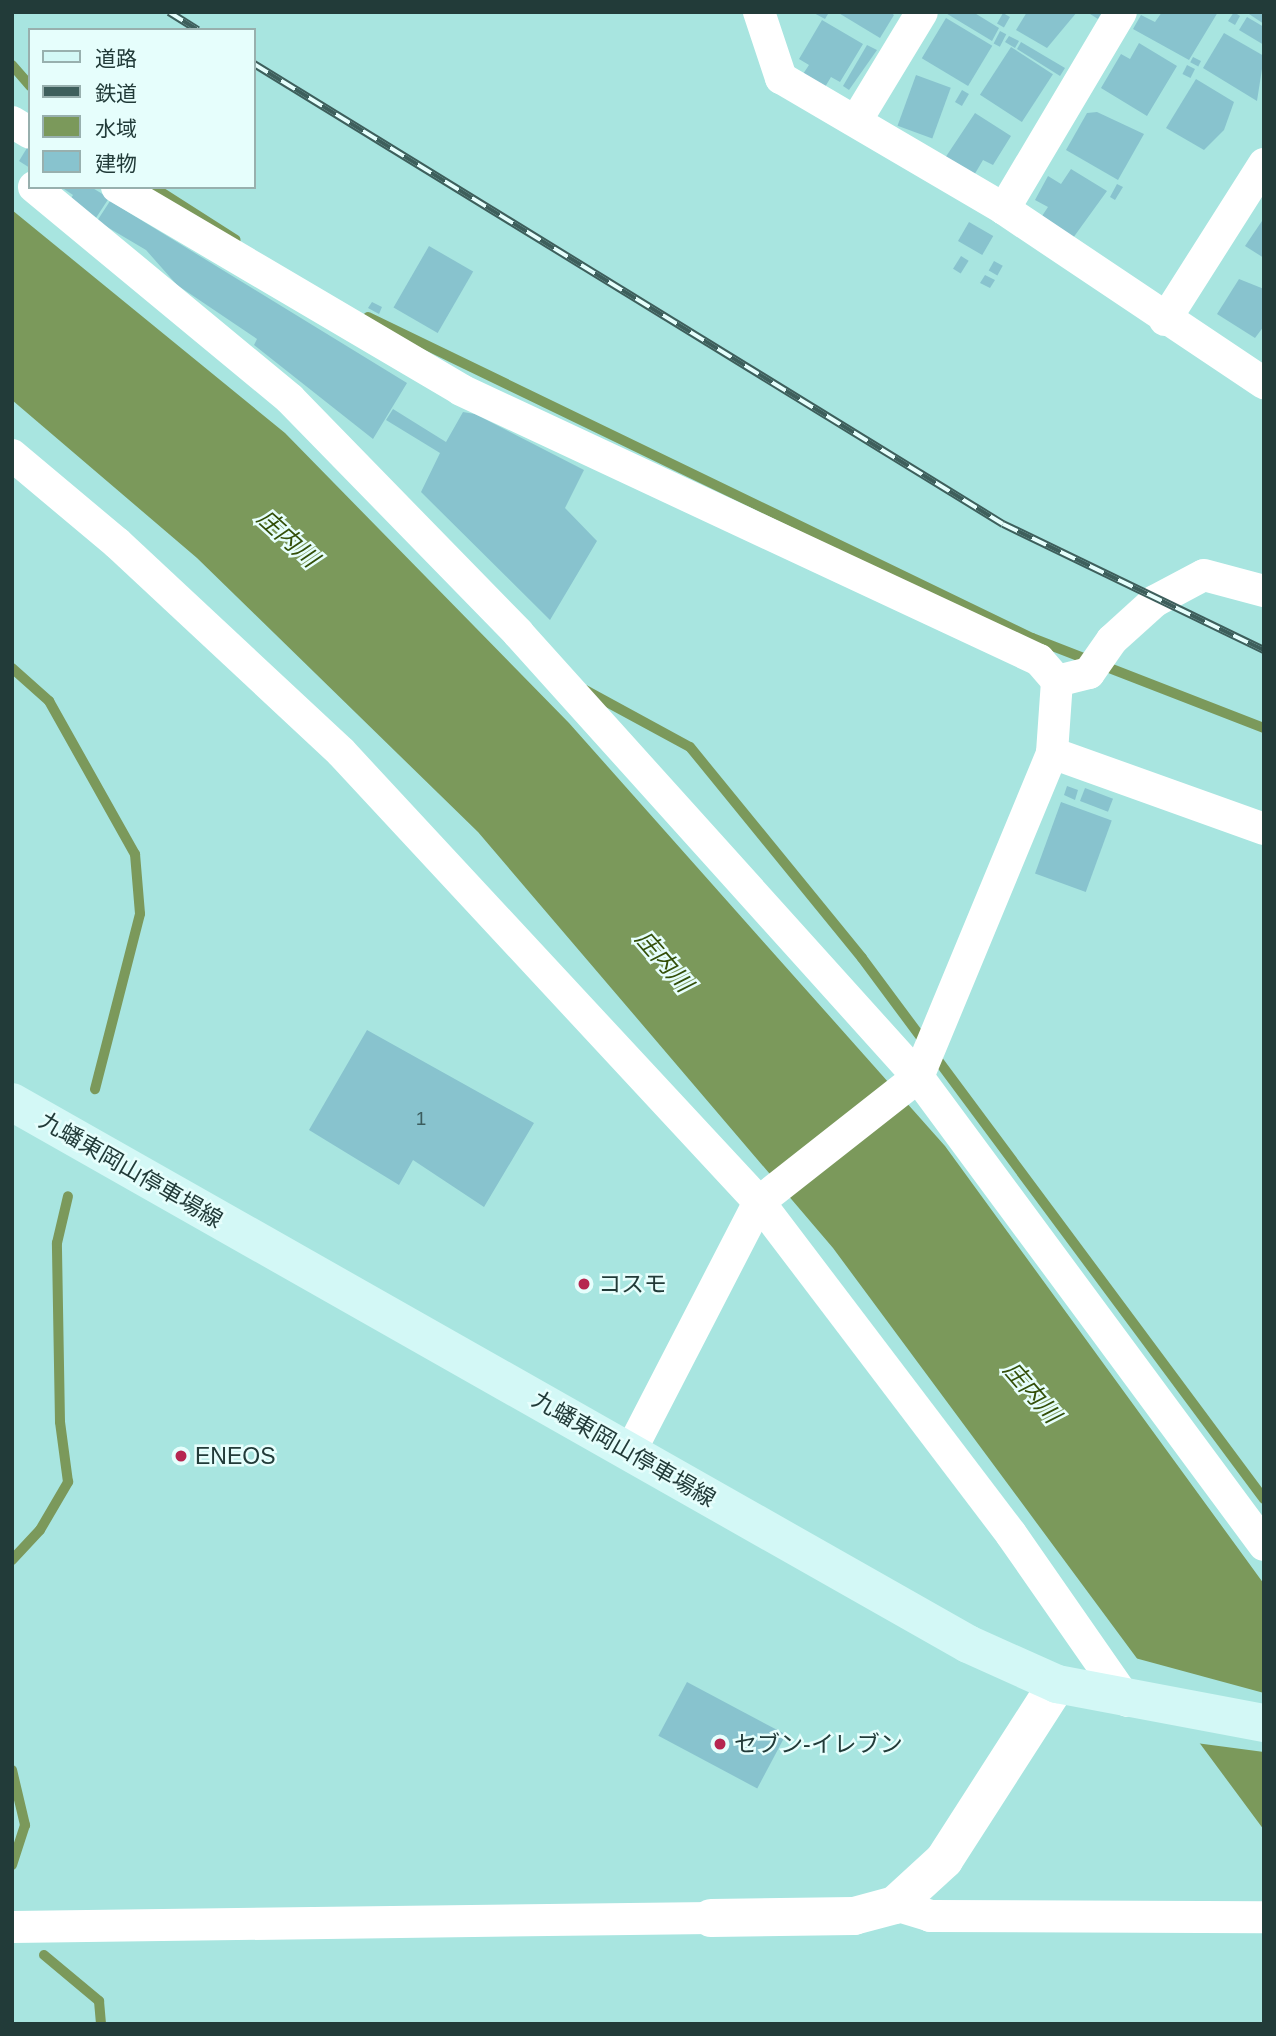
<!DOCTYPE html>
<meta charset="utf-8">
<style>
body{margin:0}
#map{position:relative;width:1276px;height:2036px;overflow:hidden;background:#a8e5e0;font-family:Helvetica,"Noto Sans JP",sans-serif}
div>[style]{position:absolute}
.water>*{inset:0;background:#7b995b}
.pier>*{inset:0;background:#a8e5e0}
.stream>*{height:10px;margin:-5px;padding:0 5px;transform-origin:5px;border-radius:5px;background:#7b995b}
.building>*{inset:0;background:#88c3ce;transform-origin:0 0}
.minor>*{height:32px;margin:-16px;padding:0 16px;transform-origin:16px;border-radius:16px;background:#fff}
.tertiary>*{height:38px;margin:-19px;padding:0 19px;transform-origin:19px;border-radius:19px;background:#fff}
.secondary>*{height:38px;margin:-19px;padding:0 19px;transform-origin:19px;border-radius:19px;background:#d3f8f6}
.rail>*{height:8px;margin-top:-4px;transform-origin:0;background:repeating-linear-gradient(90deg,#e6fefc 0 16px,#3e5f5c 0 32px);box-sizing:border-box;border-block:2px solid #3e5f5c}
.dots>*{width:19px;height:19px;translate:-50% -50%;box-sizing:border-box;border:4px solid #e6fefc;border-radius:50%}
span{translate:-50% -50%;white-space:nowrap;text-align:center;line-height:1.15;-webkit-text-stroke:5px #e6fefc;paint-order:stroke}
.number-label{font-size:19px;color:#3c5d5e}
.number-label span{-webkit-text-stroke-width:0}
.street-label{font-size:23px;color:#223b39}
.poi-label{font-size:23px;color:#223b39}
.left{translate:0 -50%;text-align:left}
.water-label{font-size:24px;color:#334f08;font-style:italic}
.frame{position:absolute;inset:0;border:14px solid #223b39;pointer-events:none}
.legend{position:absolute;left:28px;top:28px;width:228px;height:161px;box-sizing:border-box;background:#e6fefc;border:2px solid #98b0ae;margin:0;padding:9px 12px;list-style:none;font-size:21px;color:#223b39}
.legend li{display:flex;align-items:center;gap:14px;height:35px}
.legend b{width:35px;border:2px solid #98b0ae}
</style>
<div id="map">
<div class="water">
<i style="clip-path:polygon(12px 210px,285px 433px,569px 723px,945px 1146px,1264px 1584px,1264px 1830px,833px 1248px,478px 832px,197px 558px,12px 400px)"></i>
</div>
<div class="pier">
<i style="clip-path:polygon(1135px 1658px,1264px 1693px,1264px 1752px,1196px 1743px)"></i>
</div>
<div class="stream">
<i style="left:12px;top:65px;width:28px;rotate:49deg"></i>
<i style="left:153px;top:187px;width:98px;rotate:32.6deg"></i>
<i style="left:368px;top:317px;width:738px;rotate:25.8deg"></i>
<i style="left:1032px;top:638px;width:249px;rotate:21.2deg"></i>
<i style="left:12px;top:668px;width:50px;rotate:41.7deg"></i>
<i style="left:49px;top:701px;width:176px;rotate:60.7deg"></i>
<i style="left:135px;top:854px;width:60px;rotate:85.2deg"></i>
<i style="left:140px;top:914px;width:181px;rotate:104.4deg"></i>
<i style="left:585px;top:690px;width:119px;rotate:28.5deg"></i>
<i style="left:690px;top:747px;width:272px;rotate:50.8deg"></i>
<i style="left:862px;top:958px;width:674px;rotate:53.39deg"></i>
<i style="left:12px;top:1560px;width:41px;rotate:-47deg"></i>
<i style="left:40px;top:1530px;width:56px;rotate:-59.7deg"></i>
<i style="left:68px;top:1482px;width:61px;rotate:-97.6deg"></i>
<i style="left:60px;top:1422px;width:179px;rotate:-91deg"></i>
<i style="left:57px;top:1243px;width:48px;rotate:-76.8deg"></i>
<i style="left:12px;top:1770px;width:57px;rotate:76.7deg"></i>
<i style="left:25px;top:1825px;width:42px;rotate:108deg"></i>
<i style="left:44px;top:1955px;width:72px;rotate:39.9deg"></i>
<i style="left:99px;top:2001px;width:23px;rotate:85deg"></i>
</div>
<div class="building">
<i style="clip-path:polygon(812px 12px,825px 12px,828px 14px,825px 19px)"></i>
<i style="clip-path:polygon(837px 12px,890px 12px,894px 15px,880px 38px)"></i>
<i style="clip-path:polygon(944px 12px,973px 12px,999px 28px,992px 41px)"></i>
<i style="clip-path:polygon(1027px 12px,1077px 12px,1047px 48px,1016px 30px)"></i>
<i style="clip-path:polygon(1087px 12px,1102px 12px,1098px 19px)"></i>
<i style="clip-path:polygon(1162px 12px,1218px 12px,1189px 60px,1133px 29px,1141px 15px,1155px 22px)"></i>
<i style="clip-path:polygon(1234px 12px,1240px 16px,1235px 25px,1228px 21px)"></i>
<i style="clip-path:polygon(1246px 12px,1264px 12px,1264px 24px)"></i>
<i style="left:1003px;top:13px;width:8px;height:12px;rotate:30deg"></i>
<i style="clip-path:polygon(1247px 17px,1264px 27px,1264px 45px,1239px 30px)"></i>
<i style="left:946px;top:18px;width:54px;height:47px;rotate:31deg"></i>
<i style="clip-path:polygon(822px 20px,863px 44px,840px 82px,831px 77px,825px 87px,803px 74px,809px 65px,799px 59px)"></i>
<i style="left:1000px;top:31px;width:7px;height:14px;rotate:27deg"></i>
<i style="clip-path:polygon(1224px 33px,1264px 56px,1257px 101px,1203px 68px)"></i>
<i style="clip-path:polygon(1009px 36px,1019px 41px,1015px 48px,1005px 42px)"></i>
<i style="clip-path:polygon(1021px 42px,1065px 68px,1060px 76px,1017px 49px)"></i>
<i style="clip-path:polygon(1139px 43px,1177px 66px,1147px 116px,1101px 88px,1121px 54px,1130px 59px)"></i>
<i style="clip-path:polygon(867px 45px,877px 50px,849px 90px,843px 86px)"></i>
<i style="left:1011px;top:47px;width:50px;height:57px;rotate:33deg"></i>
<i style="left:1193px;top:57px;width:9px;height:6px;rotate:27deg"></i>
<i style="left:1187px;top:65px;width:9px;height:10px;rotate:27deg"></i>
<i style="left:916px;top:75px;width:37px;height:54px;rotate:20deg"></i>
<i style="clip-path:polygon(1196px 79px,1234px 102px,1224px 130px,1204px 150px,1166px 128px)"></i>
<i style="left:962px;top:90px;width:8px;height:14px;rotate:30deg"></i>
<i style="clip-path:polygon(1097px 112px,1144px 134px,1118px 180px,1066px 150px,1087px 113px)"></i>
<i style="clip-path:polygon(975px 113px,1011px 136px,993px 165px,983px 160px,973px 177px,945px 158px)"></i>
<i style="clip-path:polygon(30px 143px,30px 168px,19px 161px)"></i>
<i style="clip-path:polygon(1071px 169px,1107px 191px,1073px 238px,1040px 219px,1048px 207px,1035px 200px,1048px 176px,1061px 184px)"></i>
<i style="clip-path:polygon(1117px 184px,1123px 187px,1115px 200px,1110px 197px)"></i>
<i style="clip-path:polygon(61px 187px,91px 187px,109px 198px,94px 221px,67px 205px,73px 195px)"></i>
<i style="clip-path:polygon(110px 201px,407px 383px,373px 439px,254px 345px,257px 339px,177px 285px,146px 250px,97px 221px)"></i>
<i style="clip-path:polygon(1264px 218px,1264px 258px,1245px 246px)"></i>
<i style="left:969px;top:222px;width:28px;height:22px;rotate:30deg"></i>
<i style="left:429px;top:246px;width:51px;height:71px;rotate:30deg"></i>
<i style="left:961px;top:256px;width:9px;height:15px;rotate:32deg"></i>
<i style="left:994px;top:261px;width:10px;height:11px;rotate:29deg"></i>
<i style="clip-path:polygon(985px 275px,995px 280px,990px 288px,980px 283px)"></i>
<i style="clip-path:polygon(1239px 279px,1264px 289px,1264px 326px,1255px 338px,1217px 314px)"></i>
<i style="clip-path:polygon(372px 302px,382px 307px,379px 314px,368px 308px)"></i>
<i style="clip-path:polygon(393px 409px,446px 442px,463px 412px,475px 414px,584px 470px,565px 508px,597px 541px,550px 620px,421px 492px,440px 453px,386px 420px)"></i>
<i style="clip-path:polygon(1067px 786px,1078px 790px,1075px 800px,1064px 795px)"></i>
<i style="left:1085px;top:788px;width:30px;height:14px;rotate:21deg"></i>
<i style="left:1061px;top:802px;width:54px;height:76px;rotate:20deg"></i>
<i style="clip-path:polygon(367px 1030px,534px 1123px,484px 1207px,413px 1160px,399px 1185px,309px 1130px)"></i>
<i style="left:687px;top:1682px;width:112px;height:61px;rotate:28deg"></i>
</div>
<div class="minor">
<i style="left:759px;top:12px;width:70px;rotate:71.6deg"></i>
<i style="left:781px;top:78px;width:259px;rotate:30.4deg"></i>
<i style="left:1004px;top:209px;width:313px;rotate:33.8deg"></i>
<i style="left:856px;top:121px;width:127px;rotate:-58.8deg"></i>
<i style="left:12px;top:122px;width:21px;rotate:31deg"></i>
<i style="left:34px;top:187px;width:332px;rotate:39.6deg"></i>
<i style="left:290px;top:399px;width:327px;rotate:45.7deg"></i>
<i style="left:518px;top:633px;width:598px;rotate:47.98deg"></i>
<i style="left:918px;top:1077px;width:582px;rotate:53.52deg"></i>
<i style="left:117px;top:187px;width:399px;rotate:30.5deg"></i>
<i style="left:461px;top:390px;width:638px;rotate:25.04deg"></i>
<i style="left:1039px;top:660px;width:28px;rotate:49deg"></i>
<i style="left:1057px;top:681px;width:72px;rotate:94deg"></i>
<i style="left:1052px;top:753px;width:225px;rotate:19.7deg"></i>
<i style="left:1004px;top:209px;width:229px;rotate:-59.3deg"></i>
<i style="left:1165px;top:320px;width:185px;rotate:-57.6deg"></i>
<i style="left:12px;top:455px;width:137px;rotate:40deg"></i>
<i style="left:117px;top:543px;width:306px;rotate:43deg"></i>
<i style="left:341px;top:752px;width:614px;rotate:47.11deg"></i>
<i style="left:759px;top:1202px;width:417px;rotate:52.8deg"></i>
<i style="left:1011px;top:1534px;width:203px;rotate:55.2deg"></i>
<i style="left:1057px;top:681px;width:33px;rotate:-14deg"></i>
<i style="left:1089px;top:673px;width:40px;rotate:-55.1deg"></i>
<i style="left:1112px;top:640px;width:58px;rotate:-42.2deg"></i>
<i style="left:1155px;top:601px;width:55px;rotate:-28deg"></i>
<i style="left:1204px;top:575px;width:62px;rotate:14.9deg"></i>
<i style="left:630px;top:1452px;width:281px;rotate:-62.7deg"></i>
<i style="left:759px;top:1202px;width:202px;rotate:-38.2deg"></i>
<i style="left:918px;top:1077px;width:351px;rotate:-67.5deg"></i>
<i style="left:895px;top:1905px;width:37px;rotate:17deg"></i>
<i style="left:930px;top:1916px;width:334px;rotate:0.2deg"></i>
<i style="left:12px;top:1927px;width:699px;rotate:-0.74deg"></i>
</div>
<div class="tertiary">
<i style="left:711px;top:1918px;width:143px;rotate:-0.8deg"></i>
<i style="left:854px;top:1916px;width:42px;rotate:-15deg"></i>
<i style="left:895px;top:1905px;width:67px;rotate:-42.6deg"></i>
<i style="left:944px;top:1860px;width:209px;rotate:-57.3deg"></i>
</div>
<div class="secondary">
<i style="left:12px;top:1102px;width:1099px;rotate:29.55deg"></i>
<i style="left:968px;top:1644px;width:98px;rotate:24.2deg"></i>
<i style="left:1057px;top:1684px;width:211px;rotate:10.7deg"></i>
</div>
<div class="rail">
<i style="left:169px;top:12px;width:34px;rotate:32deg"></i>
<i style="left:254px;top:64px;width:879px;rotate:31.56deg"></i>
<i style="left:1003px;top:524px;width:290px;rotate:25.8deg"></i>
</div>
<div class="dots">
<i style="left:584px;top:1284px;background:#b62650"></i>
<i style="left:181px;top:1456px;background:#b62650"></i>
<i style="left:720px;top:1744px;background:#b62650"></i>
</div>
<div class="number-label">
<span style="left:421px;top:1119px">1</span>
</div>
<div class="street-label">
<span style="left:131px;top:1170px;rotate:30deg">九蟠東岡山停車場線</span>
<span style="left:624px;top:1449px;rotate:30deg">九蟠東岡山停車場線</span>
</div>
<div class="poi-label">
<span class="left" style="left:598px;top:1284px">コスモ</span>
<span class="left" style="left:195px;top:1456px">ENEOS</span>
<span class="left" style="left:734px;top:1744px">セブン-イレブン</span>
</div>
<div class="water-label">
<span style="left:288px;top:538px;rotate:42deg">庄内川</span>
<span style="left:664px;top:961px;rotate:49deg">庄内川</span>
<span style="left:1032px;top:1392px;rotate:49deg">庄内川</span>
</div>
<div class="frame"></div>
<ul class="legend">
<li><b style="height:9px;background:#d3f8f6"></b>道路</li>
<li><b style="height:9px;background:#3e5f5c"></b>鉄道</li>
<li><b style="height:19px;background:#7b995b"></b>水域</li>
<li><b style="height:19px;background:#88c3ce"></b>建物</li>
</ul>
</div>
